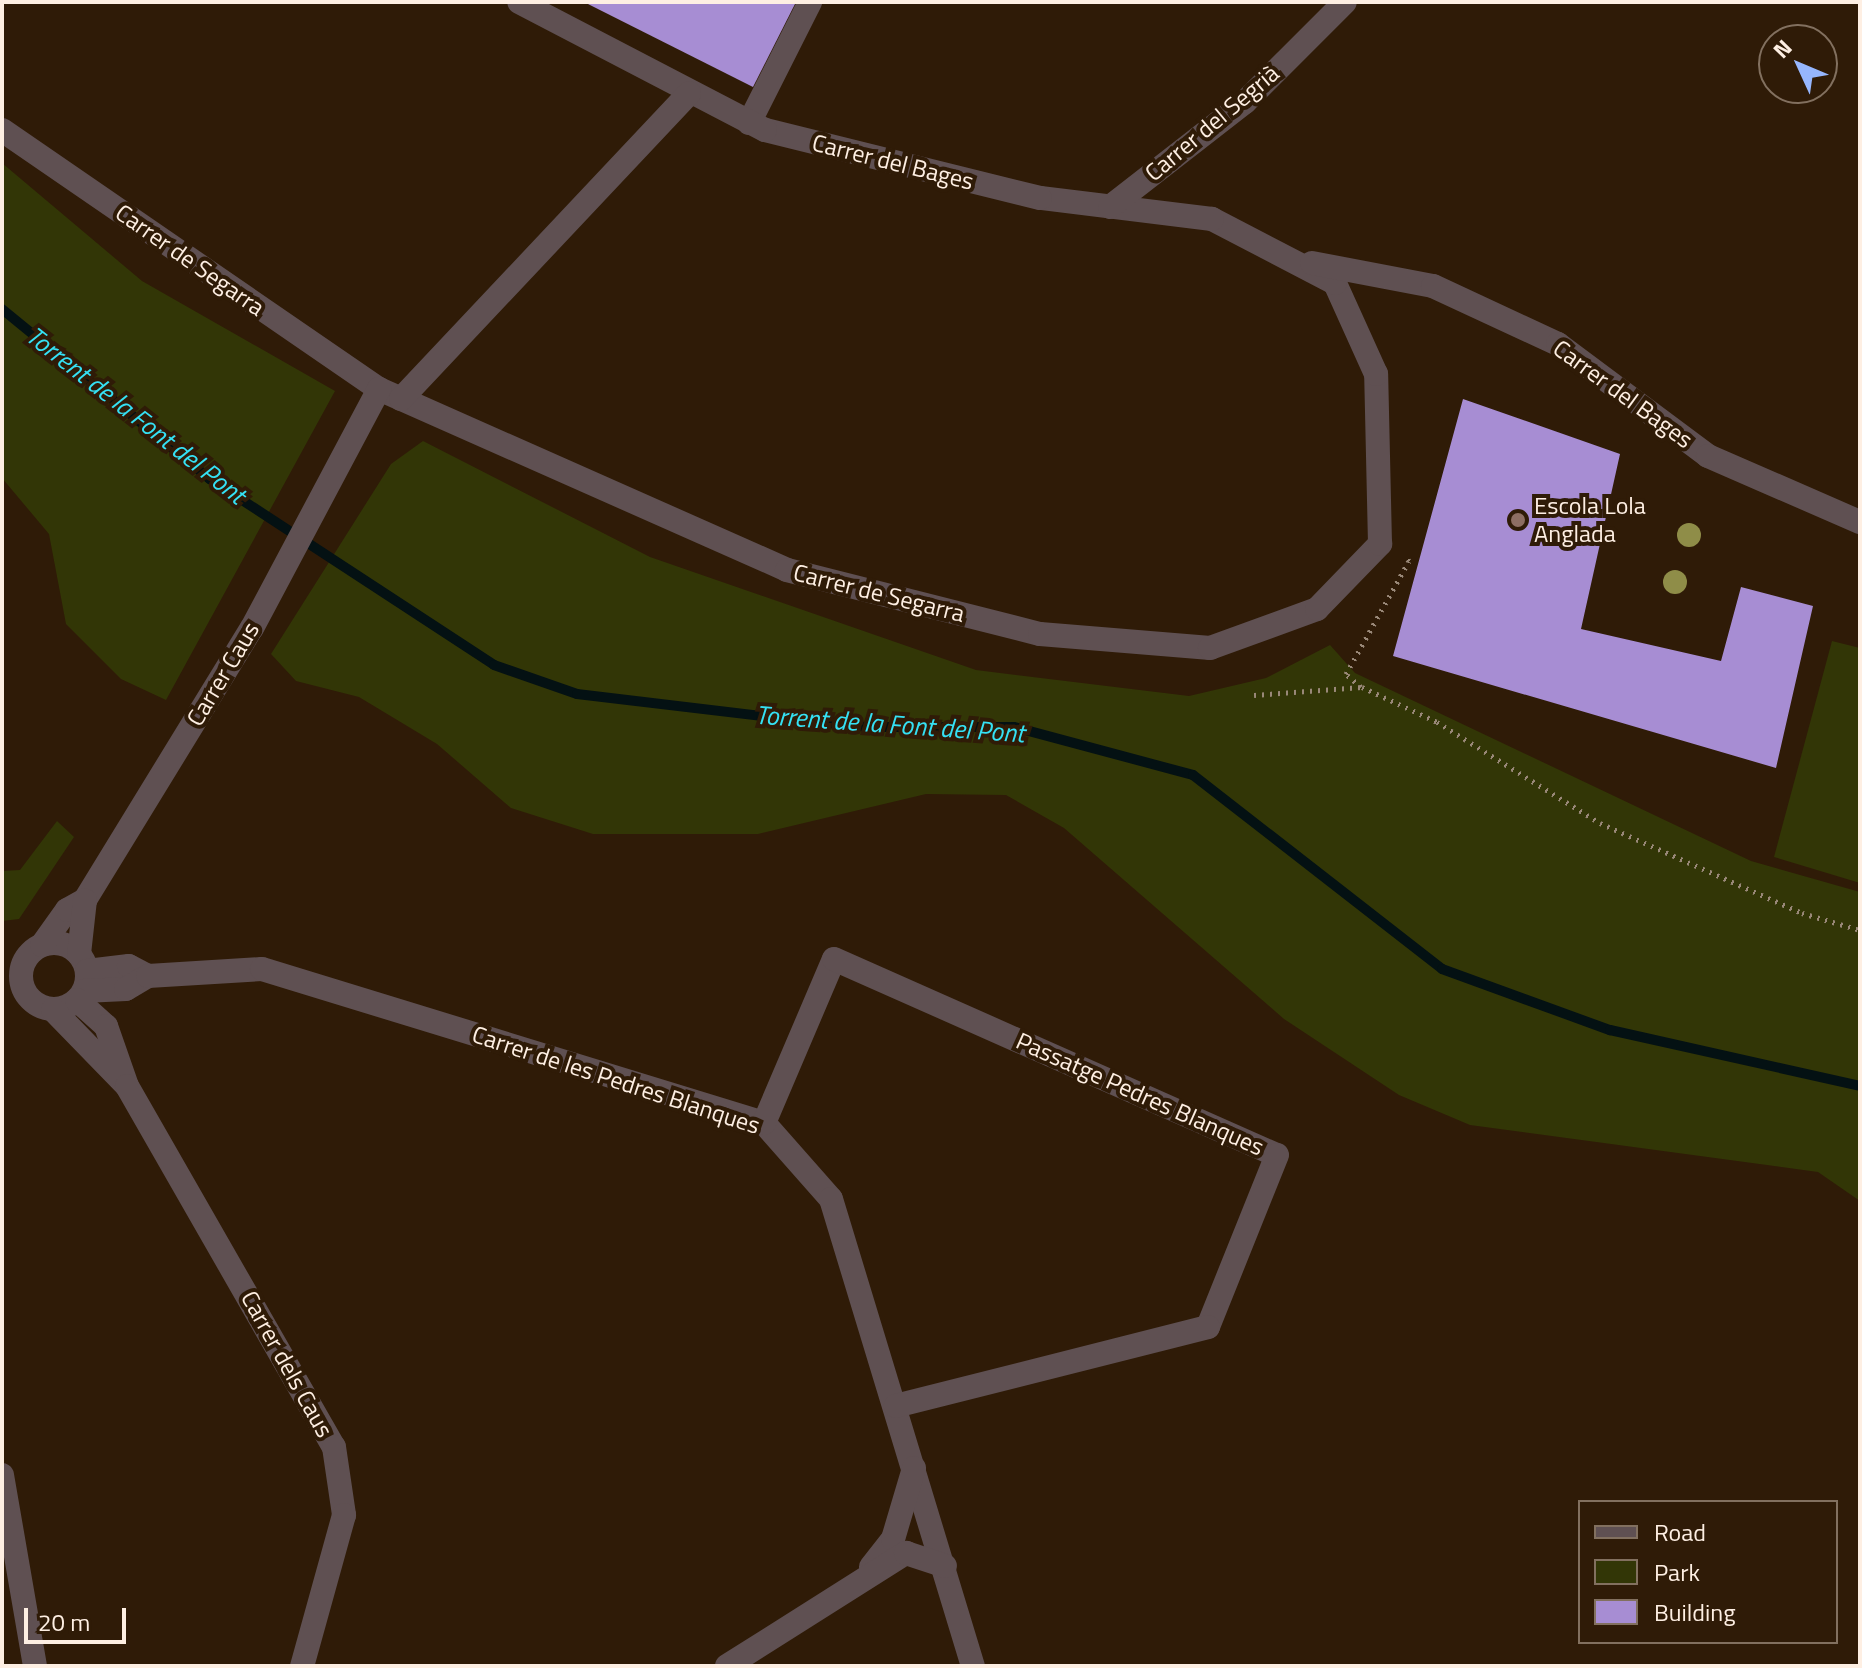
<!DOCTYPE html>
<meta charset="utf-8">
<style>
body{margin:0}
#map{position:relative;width:1862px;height:1668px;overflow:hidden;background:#2f1b07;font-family:"Titillium Web",sans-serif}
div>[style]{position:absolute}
.green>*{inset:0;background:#323606}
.stream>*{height:10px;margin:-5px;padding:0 5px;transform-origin:5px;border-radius:5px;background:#041113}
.building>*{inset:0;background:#a78dd3}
.path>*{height:5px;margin-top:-2.5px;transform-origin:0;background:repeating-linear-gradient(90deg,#998878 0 2px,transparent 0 8px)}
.street>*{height:24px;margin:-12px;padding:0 12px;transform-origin:12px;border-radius:12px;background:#5f5052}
.street>.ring{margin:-12px;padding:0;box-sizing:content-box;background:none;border:24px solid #5f5052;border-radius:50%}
.trees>*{width:24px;height:24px;margin:-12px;border-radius:50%;background:#8f8d48}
.dots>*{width:22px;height:22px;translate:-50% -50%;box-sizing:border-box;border:4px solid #2f1b07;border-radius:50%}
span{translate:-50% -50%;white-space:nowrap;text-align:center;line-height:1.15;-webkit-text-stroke:8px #2f1b07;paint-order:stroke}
.street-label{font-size:24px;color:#feefe3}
.poi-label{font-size:24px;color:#feefe3}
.left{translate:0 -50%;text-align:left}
.water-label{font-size:26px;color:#35e1f4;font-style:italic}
.frame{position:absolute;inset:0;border:4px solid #feefe3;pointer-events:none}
.legend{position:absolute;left:1578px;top:1500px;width:260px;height:144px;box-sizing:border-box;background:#2f1b07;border:2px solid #82705f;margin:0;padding:10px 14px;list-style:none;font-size:24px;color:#feefe3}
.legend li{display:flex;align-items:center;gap:16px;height:40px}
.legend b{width:40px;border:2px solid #82705f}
.north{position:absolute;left:1758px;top:24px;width:80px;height:80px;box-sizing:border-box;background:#2f1b07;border:2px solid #82705f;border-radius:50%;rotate:314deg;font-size:22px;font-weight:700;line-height:32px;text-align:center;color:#feefe3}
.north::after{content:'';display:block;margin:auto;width:28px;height:36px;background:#96b6fd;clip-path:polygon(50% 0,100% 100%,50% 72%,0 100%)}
.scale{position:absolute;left:24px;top:1608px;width:102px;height:36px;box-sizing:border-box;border:4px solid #feefe3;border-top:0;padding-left:10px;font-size:24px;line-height:28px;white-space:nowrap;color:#feefe3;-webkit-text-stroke:6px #2f1b07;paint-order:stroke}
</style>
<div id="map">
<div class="green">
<i style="clip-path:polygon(2px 163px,142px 281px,335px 391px,166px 700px,121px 679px,66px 624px,49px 534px,2px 478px)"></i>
<i style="clip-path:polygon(423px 441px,650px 557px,976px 670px,1189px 696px,1266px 678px,1330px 645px,1355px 673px,1751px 861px,1860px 892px,1860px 1201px,1818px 1172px,1470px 1125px,1399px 1095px,1284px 1019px,1064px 828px,1006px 795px,926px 794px,758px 834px,593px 834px,511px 808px,437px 744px,359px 697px,296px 681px,271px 654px,391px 464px)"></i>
<i style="clip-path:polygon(1832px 641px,1860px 648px,1860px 883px,1774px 857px)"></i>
<i style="clip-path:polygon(57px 821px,74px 837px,19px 919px,2px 921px,2px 871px,20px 870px)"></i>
</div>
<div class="stream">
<i style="left:2px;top:309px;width:269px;rotate:39.3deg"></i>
<i style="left:210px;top:479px;width:339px;rotate:33.2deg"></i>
<i style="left:494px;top:665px;width:88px;rotate:19.3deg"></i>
<i style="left:577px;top:694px;width:185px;rotate:6.8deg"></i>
<i style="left:761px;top:716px;width:108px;rotate:5.9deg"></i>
<i style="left:868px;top:727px;width:146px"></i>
<i style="left:1014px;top:727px;width:185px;rotate:15deg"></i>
<i style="left:1193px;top:775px;width:316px;rotate:37.9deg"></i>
<i style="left:1442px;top:969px;width:179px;rotate:20deg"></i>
<i style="left:1610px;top:1030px;width:256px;rotate:12.6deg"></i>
</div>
<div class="building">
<i style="clip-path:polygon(584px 2px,796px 2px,753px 87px)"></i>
<i style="clip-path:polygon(1463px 399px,1620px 454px,1581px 629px,1721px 661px,1741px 587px,1813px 606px,1776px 768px,1393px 656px)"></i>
</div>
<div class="path">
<i style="left:1361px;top:687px;width:20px;rotate:-139deg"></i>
<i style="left:1346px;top:674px;width:129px;rotate:-60.9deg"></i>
<i style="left:1409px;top:561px;width:7px;rotate:-124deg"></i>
<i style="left:1254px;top:695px;width:108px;rotate:-4.2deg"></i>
<i style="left:1362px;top:687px;width:83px;rotate:25deg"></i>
<i style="left:1437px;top:722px;width:192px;rotate:31.8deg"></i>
<i style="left:1600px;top:823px;width:221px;rotate:24deg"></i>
<i style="left:1802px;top:913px;width:60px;rotate:16.3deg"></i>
</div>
<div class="street">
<i style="left:749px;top:123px;width:136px;rotate:-63.2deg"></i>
<i style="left:2px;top:130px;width:457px;rotate:34.5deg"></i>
<i style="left:379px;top:389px;width:446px;rotate:23.9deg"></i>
<i style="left:787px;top:570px;width:261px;rotate:14.2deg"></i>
<i style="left:1040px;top:634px;width:171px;rotate:4.7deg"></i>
<i style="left:1210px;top:648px;width:114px;rotate:-20deg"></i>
<i style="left:1317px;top:609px;width:91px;rotate:-45.9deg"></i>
<i style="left:1380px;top:544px;width:170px;rotate:-91.3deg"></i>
<i style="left:1376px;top:374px;width:100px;rotate:-114.3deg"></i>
<i style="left:1335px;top:283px;width:139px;rotate:-152.5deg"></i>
<i style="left:1212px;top:219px;width:173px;rotate:-173deg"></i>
<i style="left:1040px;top:198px;width:283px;rotate:-166.1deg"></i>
<i style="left:765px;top:130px;width:277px;rotate:-152.5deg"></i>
<i style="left:1110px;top:207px;width:171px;rotate:-37.9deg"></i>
<i style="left:1245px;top:102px;width:141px;rotate:-45deg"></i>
<i style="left:1312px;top:263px;width:123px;rotate:10.8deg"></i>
<i style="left:1433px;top:286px;width:138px;rotate:24.9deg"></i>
<i style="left:1558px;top:344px;width:187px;rotate:36.7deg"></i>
<i style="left:1708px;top:456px;width:166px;rotate:23.5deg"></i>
<i style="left:401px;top:399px;width:420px;rotate:-46.7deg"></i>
<i class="ring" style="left:21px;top:943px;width:42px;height:42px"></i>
<i style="left:42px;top:945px;width:43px;rotate:-54.5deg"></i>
<i style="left:67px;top:910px;width:21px;rotate:-29deg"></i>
<i style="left:85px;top:900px;width:319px;rotate:-58.5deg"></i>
<i style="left:252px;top:628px;width:271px;rotate:-62deg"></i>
<i style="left:79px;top:954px;width:54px;rotate:-83.7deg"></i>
<i style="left:87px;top:971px;width:42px;rotate:-6.8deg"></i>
<i style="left:129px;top:966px;width:21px;rotate:28deg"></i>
<i style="left:84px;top:991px;width:42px;rotate:-2.7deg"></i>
<i style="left:126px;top:989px;width:26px;rotate:-31deg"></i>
<i style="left:148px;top:976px;width:114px;rotate:-3.5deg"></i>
<i style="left:262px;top:969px;width:525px;rotate:17.05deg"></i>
<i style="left:764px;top:1123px;width:101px;rotate:48.6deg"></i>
<i style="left:831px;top:1199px;width:488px;rotate:73.1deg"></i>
<i style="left:77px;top:1000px;width:39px;rotate:42deg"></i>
<i style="left:106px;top:1026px;width:60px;rotate:70.7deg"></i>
<i style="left:53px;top:1010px;width:106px;rotate:45.8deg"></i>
<i style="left:127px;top:1086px;width:416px;rotate:60.2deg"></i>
<i style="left:334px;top:1447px;width:69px;rotate:81.6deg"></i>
<i style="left:344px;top:1515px;width:157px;rotate:105.5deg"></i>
<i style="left:764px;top:1123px;width:178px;rotate:-66.9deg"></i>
<i style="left:834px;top:959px;width:484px;rotate:23.9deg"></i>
<i style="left:1277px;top:1155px;width:185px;rotate:111.9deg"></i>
<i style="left:1208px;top:1327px;width:322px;rotate:165.8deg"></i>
<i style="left:2px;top:1475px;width:194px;rotate:80.2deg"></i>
<i style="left:871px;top:1567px;width:36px;rotate:-52deg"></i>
<i style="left:893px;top:1539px;width:74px;rotate:-73.5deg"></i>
<i style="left:727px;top:1666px;width:212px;rotate:-32.3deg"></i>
<i style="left:906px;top:1553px;width:41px;rotate:18.4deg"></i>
</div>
<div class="trees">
<i style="left:1689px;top:535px"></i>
<i style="left:1675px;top:582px"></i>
</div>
<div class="dots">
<i style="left:1518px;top:520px;background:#8d6e63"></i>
</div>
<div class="street-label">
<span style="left:1212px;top:123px;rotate:-40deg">Carrer del Segrià</span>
<span style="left:893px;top:162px;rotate:14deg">Carrer del Bages</span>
<span style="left:190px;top:260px;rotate:35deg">Carrer de Segarra</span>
<span style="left:1623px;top:394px;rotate:36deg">Carrer del Bages</span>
<span style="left:879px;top:593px;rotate:14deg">Carrer de Segarra</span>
<span style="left:223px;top:674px;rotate:-59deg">Carrer Caus</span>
<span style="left:616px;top:1080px;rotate:18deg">Carrer de les Pedres Blanques</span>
<span style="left:1140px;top:1094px;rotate:24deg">Passatge Pedres Blanques</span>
<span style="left:287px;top:1364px;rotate:61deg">Carrer dels Caus</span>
</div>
<div class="poi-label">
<span class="left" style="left:1534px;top:520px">Escola Lola<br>Anglada</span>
</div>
<div class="water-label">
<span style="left:136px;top:415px;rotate:38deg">Torrent de la Font del Pont</span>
<span style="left:890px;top:724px;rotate:4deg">Torrent de la Font del Pont</span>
</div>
<div class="frame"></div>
<ul class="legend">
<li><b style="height:10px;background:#5f5052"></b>Road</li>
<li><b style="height:22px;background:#323606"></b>Park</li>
<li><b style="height:22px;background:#a78dd3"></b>Building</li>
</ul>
<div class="north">N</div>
<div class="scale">20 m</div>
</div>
